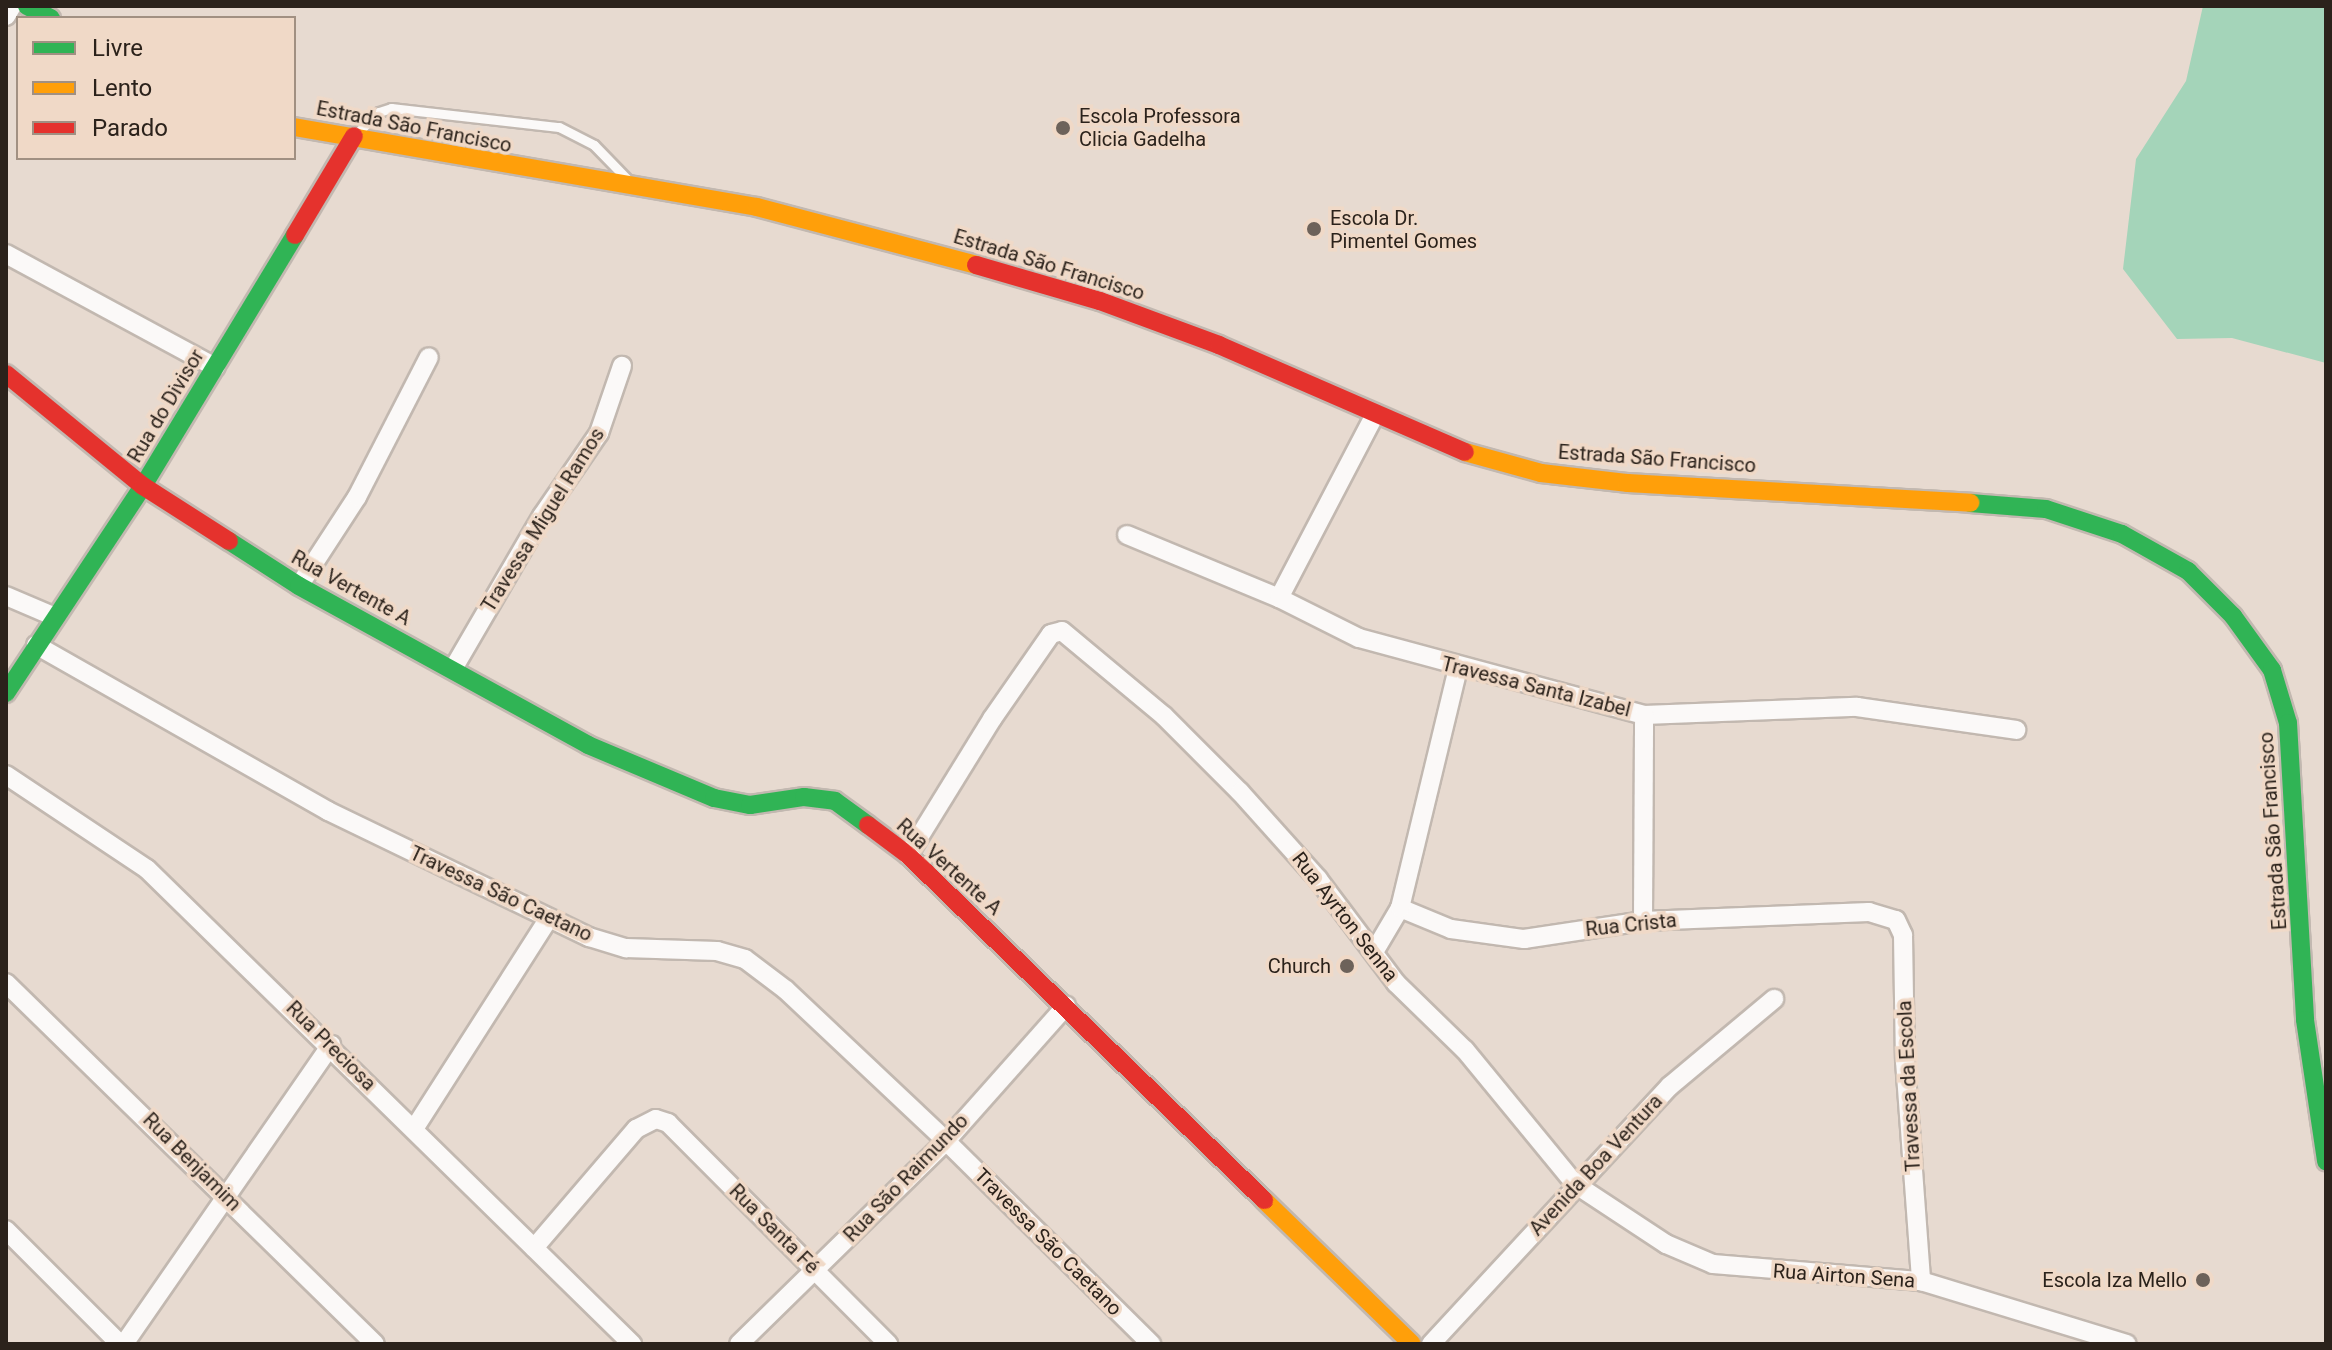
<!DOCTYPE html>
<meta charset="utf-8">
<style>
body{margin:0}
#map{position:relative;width:2332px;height:1350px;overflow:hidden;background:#e7dad0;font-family:Roboto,sans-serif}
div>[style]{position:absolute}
.green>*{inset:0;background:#a4d4b9}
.roads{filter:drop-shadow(2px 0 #c2b8b0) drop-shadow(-2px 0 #c2b8b0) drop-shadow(0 2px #c2b8b0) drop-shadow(0 -2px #c2b8b0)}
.lane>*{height:9px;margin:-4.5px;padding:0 4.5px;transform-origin:4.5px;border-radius:4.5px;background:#fbf9f8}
.street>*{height:18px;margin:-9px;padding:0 9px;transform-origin:9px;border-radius:9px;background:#fbf9f8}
.fast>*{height:18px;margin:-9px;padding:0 9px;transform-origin:9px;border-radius:9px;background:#30b455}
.slow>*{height:18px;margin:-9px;padding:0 9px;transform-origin:9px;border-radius:9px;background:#ff9f0a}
.jam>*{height:18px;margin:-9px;padding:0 9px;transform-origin:9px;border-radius:9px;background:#e5322d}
.dots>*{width:22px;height:22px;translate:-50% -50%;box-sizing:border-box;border:4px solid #f0d9c7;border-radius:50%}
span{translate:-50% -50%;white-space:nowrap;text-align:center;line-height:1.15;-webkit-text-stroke:7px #f0d9c7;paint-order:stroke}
.poi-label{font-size:20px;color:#2b221b}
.left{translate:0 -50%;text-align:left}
.right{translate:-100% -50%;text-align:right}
.street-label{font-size:20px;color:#2b221b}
.frame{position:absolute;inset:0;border:8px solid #2b221b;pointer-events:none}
.legend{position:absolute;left:16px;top:16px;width:280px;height:144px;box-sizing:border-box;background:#f0d9c7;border:2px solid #a19082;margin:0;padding:10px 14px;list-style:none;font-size:24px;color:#2b221b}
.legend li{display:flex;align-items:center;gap:16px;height:40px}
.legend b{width:40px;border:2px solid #a19082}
</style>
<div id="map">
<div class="green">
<i style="clip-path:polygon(2203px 6px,2326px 6px,2326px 363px,2232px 338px,2177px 339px,2123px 269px,2136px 159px,2186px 81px)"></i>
</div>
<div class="roads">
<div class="lane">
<i style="left:355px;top:135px;width:33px;rotate:-44deg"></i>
<i style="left:379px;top:112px;width:13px;rotate:-18deg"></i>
<i style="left:391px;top:108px;width:169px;rotate:6.5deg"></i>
<i style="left:559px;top:127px;width:39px;rotate:27deg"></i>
<i style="left:594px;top:145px;width:50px;rotate:45.8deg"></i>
</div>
<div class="street">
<i style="left:6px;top:16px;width:12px;rotate:-59deg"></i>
<i style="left:6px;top:254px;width:238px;rotate:28.4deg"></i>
<i style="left:1127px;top:535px;width:165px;rotate:22.5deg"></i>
<i style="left:1279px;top:598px;width:89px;rotate:26.6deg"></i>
<i style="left:1359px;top:638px;width:295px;rotate:15.1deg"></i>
<i style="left:1644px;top:715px;width:213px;rotate:-2.2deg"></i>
<i style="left:1857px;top:707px;width:161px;rotate:8.2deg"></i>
<i style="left:299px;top:586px;width:106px;rotate:-56.9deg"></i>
<i style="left:357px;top:497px;width:157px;rotate:-62.8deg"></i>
<i style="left:6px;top:596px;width:51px;rotate:23.1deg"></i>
<i style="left:1279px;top:598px;width:205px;rotate:-62.4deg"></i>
<i style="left:36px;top:645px;width:336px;rotate:29.6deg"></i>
<i style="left:328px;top:811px;width:290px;rotate:25.8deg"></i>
<i style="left:589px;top:937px;width:39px;rotate:17deg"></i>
<i style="left:626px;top:948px;width:91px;rotate:1.9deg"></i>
<i style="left:717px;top:951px;width:29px;rotate:16deg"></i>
<i style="left:745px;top:959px;width:51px;rotate:37.1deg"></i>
<i style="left:786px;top:990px;width:220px;rotate:43.3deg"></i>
<i style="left:946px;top:1141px;width:289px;rotate:44.7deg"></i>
<i style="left:453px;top:669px;width:177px;rotate:-59.8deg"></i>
<i style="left:542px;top:516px;width:101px;rotate:-55.5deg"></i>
<i style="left:599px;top:433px;width:71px;rotate:-71.1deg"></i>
<i style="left:6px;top:775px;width:169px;rotate:33.7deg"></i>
<i style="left:147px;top:869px;width:679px;rotate:44.4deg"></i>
<i style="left:908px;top:855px;width:160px;rotate:-58.3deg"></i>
<i style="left:992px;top:719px;width:103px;rotate:-55.2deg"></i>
<i style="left:1051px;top:634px;width:11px;rotate:-15deg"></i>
<i style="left:1062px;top:631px;width:133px;rotate:39.8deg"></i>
<i style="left:1164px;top:716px;width:107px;rotate:45deg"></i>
<i style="left:1240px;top:792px;width:117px;rotate:48.1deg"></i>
<i style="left:1318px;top:879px;width:130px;rotate:53.1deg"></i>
<i style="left:1396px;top:983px;width:96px;rotate:44.2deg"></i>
<i style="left:1465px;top:1050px;width:173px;rotate:50.6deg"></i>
<i style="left:1575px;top:1184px;width:109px;rotate:33.4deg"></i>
<i style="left:1666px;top:1244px;width:51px;rotate:23.1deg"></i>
<i style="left:1713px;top:1264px;width:209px;rotate:4.7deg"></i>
<i style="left:1921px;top:1281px;width:215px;rotate:17deg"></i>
<i style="left:1400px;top:908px;width:55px;rotate:22.4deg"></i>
<i style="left:1451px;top:929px;width:74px;rotate:7.8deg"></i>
<i style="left:1524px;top:939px;width:120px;rotate:-8.6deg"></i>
<i style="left:1643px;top:921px;width:226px;rotate:-2.3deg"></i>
<i style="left:1869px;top:912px;width:28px;rotate:17deg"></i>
<i style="left:1896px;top:920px;width:17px;rotate:65deg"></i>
<i style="left:1903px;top:935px;width:126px;rotate:89.1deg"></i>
<i style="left:1905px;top:1061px;width:221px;rotate:85.8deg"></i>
<i style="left:1643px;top:921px;width:206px;rotate:-89.7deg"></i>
<i style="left:1374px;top:952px;width:51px;rotate:-59.4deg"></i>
<i style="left:1400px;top:908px;width:247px;rotate:-76.4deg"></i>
<i style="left:6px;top:983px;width:516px;rotate:44.37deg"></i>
<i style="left:414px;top:1129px;width:250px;rotate:-57.4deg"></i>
<i style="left:6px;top:1230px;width:161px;rotate:45deg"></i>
<i style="left:534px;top:1248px;width:157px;rotate:-49.4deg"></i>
<i style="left:636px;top:1129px;width:22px;rotate:-27deg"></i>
<i style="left:656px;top:1119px;width:13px;rotate:18deg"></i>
<i style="left:668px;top:1123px;width:312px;rotate:45.1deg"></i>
<i style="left:124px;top:1344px;width:364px;rotate:-55.3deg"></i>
<i style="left:739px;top:1344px;width:290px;rotate:-44.4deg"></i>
<i style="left:946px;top:1141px;width:181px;rotate:-48.4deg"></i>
<i style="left:1431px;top:1344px;width:352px;rotate:-47.2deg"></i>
<i style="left:1670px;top:1086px;width:136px;rotate:-39.9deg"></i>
</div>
<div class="fast">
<i style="left:27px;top:6px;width:27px;rotate:27deg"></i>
<i style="left:1970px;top:503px;width:76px;rotate:4.5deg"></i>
<i style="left:2046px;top:509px;width:80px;rotate:18.2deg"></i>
<i style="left:2122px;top:534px;width:76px;rotate:29.3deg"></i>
<i style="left:2188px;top:571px;width:64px;rotate:45deg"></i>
<i style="left:2233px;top:616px;width:67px;rotate:54.2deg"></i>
<i style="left:2272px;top:670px;width:55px;rotate:73.2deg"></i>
<i style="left:2288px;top:723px;width:297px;rotate:86.7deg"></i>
<i style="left:2305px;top:1020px;width:143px;rotate:81.5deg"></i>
<i style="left:229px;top:541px;width:83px;rotate:32.7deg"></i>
<i style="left:299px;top:586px;width:330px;rotate:28.8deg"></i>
<i style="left:588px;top:745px;width:137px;rotate:22.8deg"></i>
<i style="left:714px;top:798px;width:37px;rotate:11deg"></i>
<i style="left:750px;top:805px;width:55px;rotate:-8.4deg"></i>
<i style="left:804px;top:797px;width:31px;rotate:7deg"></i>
<i style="left:835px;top:801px;width:41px;rotate:36deg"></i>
<i style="left:6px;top:693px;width:248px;rotate:-56.5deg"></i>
<i style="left:143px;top:486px;width:293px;rotate:-58.8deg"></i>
</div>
<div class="slow">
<i style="left:294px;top:127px;width:470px;rotate:9.8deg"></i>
<i style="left:757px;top:207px;width:227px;rotate:14.8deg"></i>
<i style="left:1465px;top:452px;width:79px;rotate:15.4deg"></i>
<i style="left:1541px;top:473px;width:88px;rotate:6.6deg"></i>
<i style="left:1628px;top:483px;width:343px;rotate:3.3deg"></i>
<i style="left:1264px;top:1200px;width:206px;rotate:44.2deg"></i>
</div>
<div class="jam">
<i style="left:295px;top:235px;width:115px;rotate:-59.2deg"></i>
<i style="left:976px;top:265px;width:129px;rotate:16.2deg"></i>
<i style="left:1100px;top:301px;width:127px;rotate:20.3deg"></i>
<i style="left:1219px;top:345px;width:268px;rotate:23.5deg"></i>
<i style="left:6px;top:374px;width:177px;rotate:39.3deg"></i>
<i style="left:143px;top:486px;width:102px;rotate:32.6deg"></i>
<i style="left:868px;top:825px;width:50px;rotate:36.9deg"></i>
<i style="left:908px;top:855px;width:496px;rotate:44.1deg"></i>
</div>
</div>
<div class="dots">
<i style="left:1063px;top:128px;background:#6d625a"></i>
<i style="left:1314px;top:229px;background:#6d625a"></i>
<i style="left:1347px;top:966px;background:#6d625a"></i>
<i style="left:2203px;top:1280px;background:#6d625a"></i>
</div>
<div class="poi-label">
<span class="left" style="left:1079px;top:128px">Escola Professora<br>Clicia Gadelha</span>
<span class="left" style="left:1330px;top:230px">Escola Dr.<br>Pimentel Gomes</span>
<span class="right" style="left:1331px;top:966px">Church</span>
<span class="right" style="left:2187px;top:1280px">Escola Iza Mello</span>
</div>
<div class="street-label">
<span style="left:414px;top:127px;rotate:11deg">Estrada São Francisco</span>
<span style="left:1049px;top:265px;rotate:17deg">Estrada São Francisco</span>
<span style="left:166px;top:406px;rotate:-59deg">Rua do Divisor</span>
<span style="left:1657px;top:459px;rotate:4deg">Estrada São Francisco</span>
<span style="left:543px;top:520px;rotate:-58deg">Travessa Miguel Ramos</span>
<span style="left:351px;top:588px;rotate:29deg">Rua Vertente A</span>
<span style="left:1536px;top:687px;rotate:14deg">Travessa Santa Izabel</span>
<span style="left:2273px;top:831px;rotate:-94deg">Estrada São Francisco</span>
<span style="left:949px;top:867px;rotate:42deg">Rua Vertente A</span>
<span style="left:501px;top:894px;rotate:25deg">Travessa São Caetano</span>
<span style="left:1345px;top:917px;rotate:52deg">Rua Ayrton Senna</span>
<span style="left:1631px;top:925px;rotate:-6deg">Rua Crista</span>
<span style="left:331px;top:1046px;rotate:45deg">Rua Preciosa</span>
<span style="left:1909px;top:1086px;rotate:-93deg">Travessa da Escola</span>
<span style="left:192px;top:1162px;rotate:45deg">Rua Benjamim</span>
<span style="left:1596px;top:1165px;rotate:-47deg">Avenida Boa Ventura</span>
<span style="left:906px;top:1178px;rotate:-46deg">Rua São Raimundo</span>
<span style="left:774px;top:1229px;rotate:45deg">Rua Santa Fé</span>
<span style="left:1048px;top:1242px;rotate:45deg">Travessa São Caetano</span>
<span style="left:1844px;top:1276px;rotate:4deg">Rua Airton Sena</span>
</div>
<div class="frame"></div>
<ul class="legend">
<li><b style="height:10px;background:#30b455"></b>Livre</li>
<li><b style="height:10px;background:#ff9f0a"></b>Lento</li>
<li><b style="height:10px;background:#e5322d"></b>Parado</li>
</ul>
</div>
